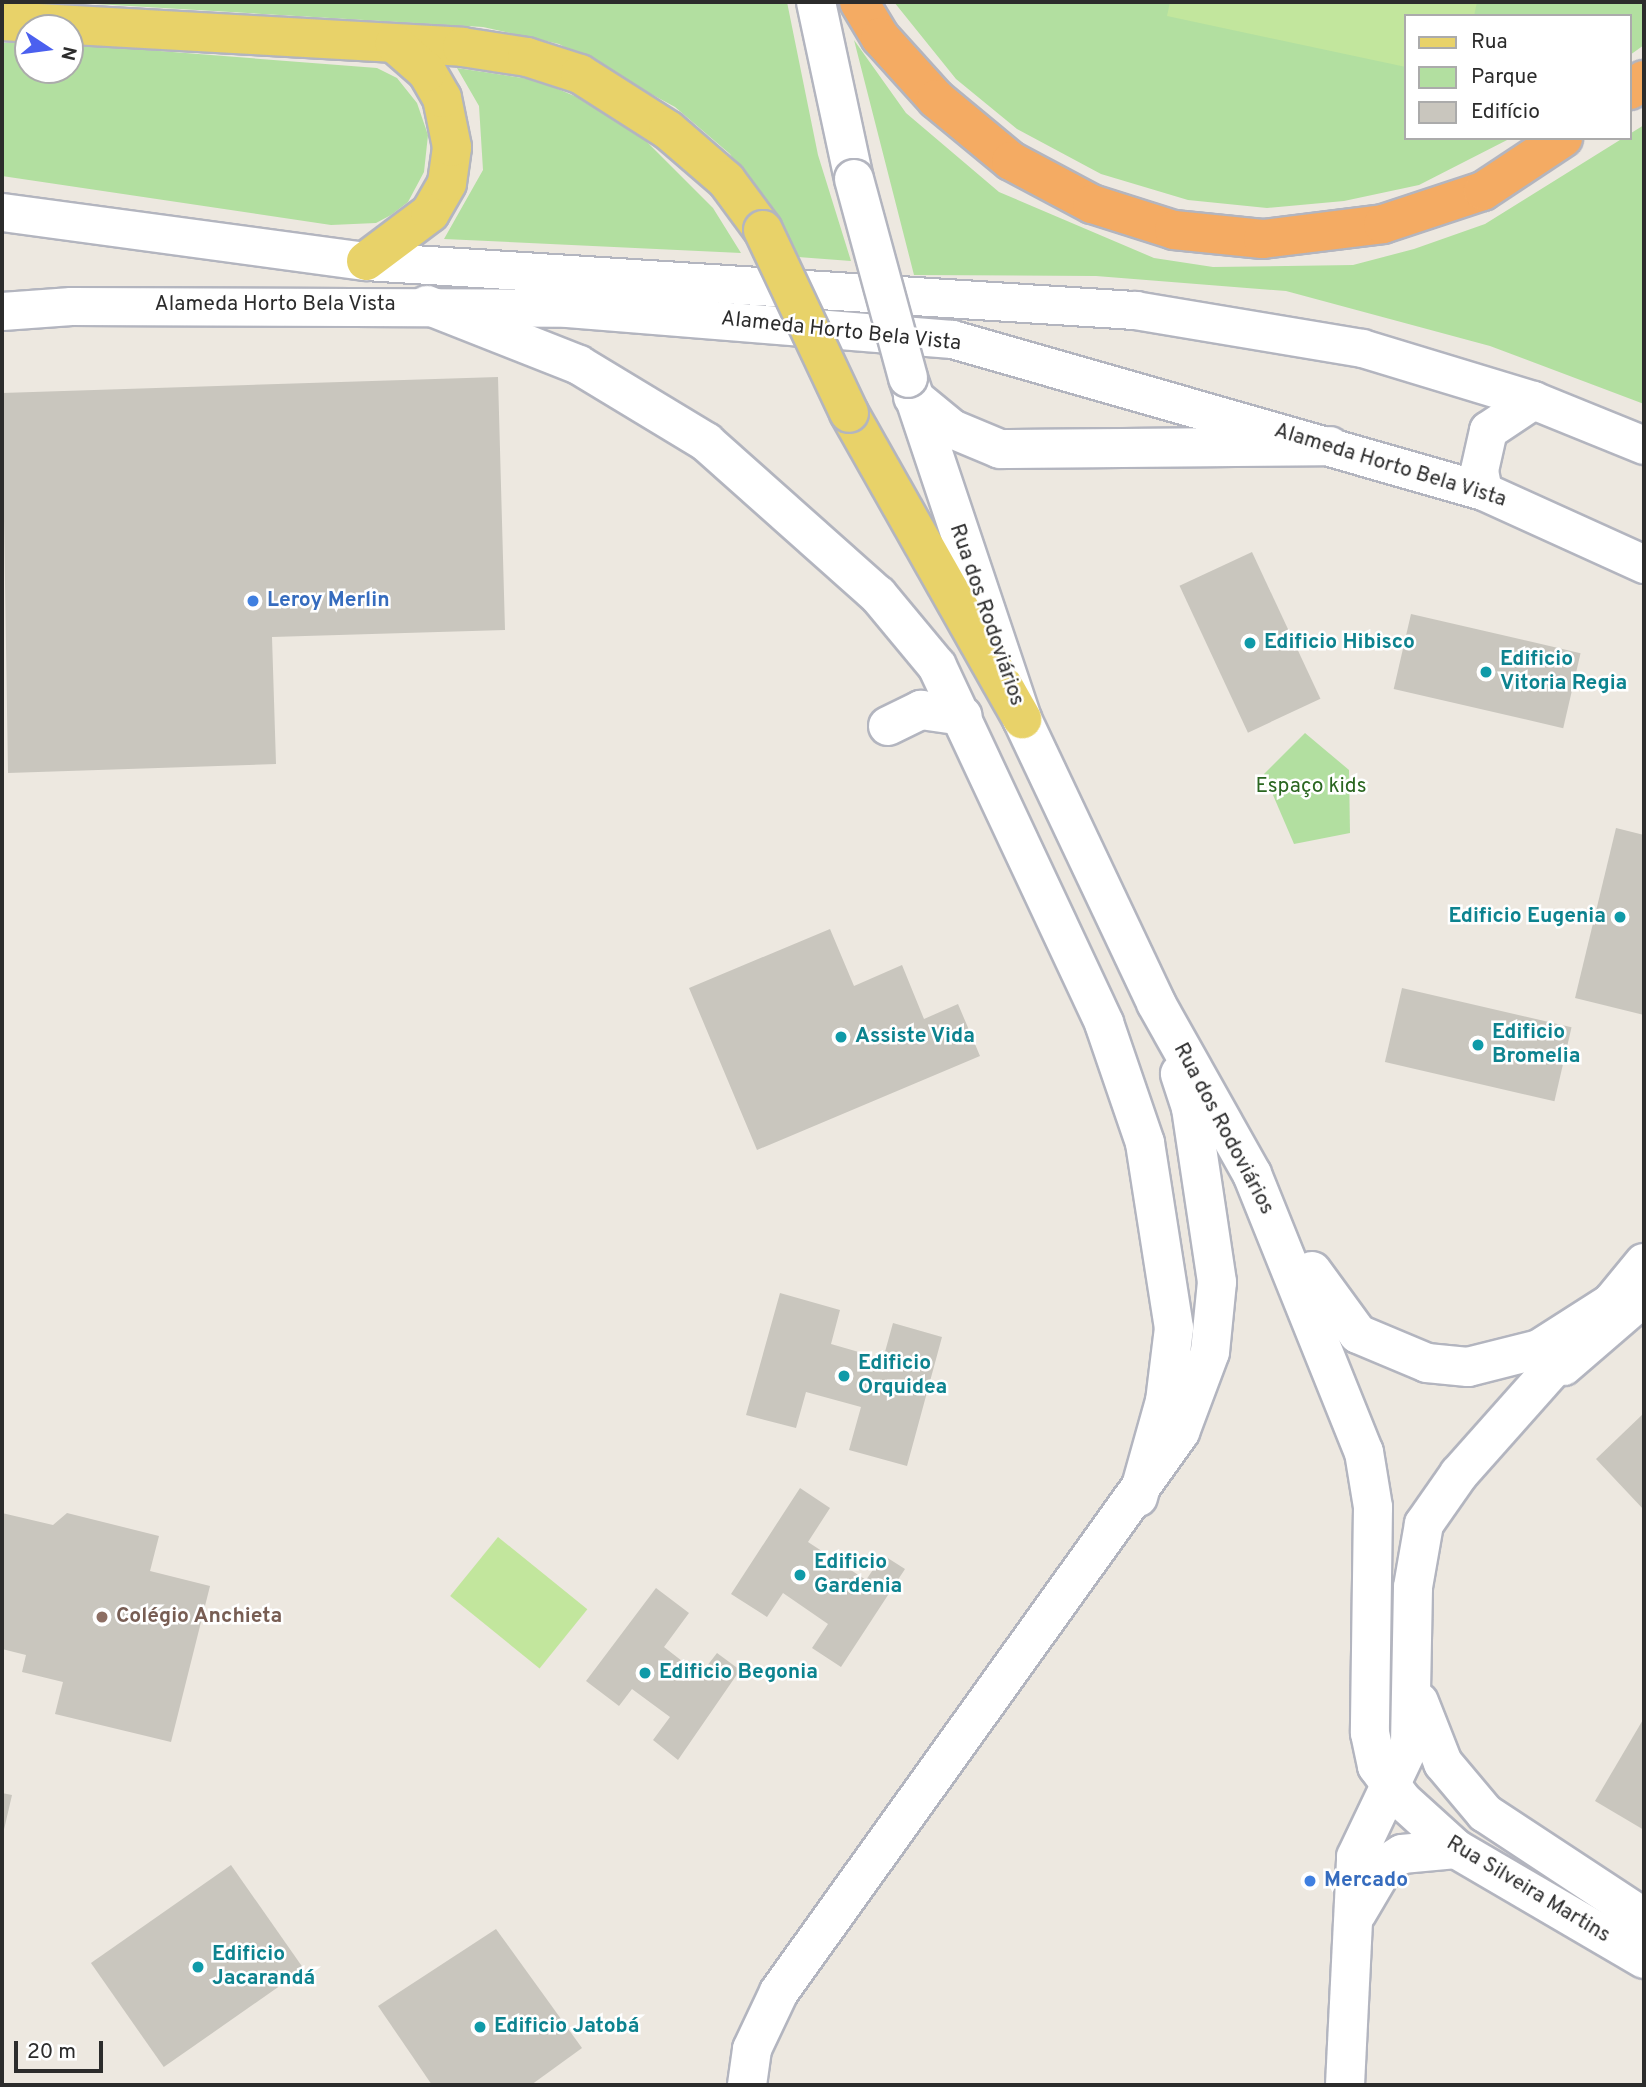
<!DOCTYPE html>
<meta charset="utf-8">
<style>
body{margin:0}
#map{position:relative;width:1646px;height:2087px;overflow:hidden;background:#ede8e0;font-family:Overpass,sans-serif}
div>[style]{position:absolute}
.green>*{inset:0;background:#b2dfa0}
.pitch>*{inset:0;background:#c2e69d;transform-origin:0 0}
.building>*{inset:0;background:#c9c6be;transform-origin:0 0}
.roads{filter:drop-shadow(2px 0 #b3b5bf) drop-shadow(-2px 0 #b3b5bf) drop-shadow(0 2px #b3b5bf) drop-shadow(0 -2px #b3b5bf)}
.minor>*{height:30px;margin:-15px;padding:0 15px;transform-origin:15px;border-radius:15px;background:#fff}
.tertiary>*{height:37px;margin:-18.5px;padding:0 18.5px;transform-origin:18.5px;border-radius:18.5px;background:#fff}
.secondary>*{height:38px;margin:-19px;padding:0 19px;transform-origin:19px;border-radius:19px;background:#fff}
.primary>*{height:38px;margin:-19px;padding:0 19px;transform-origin:19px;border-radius:19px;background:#e8d269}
.motorway>*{height:38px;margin:-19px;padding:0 19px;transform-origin:19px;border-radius:19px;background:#f4ab63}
.bridges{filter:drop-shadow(2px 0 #b3b5bf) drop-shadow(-2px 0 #b3b5bf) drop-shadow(0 2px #b3b5bf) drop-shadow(0 -2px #b3b5bf)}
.secondary-bridge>*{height:38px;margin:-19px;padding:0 19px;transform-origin:19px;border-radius:19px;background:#fff}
.primary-bridge>*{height:38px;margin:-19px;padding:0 19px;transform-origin:19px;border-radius:19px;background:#e8d269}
.dots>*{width:19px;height:19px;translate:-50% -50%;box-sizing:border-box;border:4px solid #fff;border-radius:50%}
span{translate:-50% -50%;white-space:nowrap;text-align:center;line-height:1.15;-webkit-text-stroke:5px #fff;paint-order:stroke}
.street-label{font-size:21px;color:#2c2c2c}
.shop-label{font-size:21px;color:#366cbe;font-weight:700}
.left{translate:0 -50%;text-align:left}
.culture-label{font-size:21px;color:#0d838f;font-weight:700}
.right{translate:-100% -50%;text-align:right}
.park-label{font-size:21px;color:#2a6620}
.education-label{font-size:21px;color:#785e54;font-weight:700}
.frame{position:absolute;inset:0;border:4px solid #2c2c2c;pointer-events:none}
.legend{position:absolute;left:1404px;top:14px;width:228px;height:126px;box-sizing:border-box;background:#fff;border:2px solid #ababab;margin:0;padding:9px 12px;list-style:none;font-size:21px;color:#2c2c2c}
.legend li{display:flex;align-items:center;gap:14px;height:35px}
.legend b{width:35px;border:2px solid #ababab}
.north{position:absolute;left:14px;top:14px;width:70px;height:70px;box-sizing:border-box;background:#fff;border:2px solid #ababab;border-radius:50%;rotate:103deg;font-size:19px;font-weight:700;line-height:28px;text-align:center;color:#2c2c2c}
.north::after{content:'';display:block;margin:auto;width:24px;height:32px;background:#4b60ef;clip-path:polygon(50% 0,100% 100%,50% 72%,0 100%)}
.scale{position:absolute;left:14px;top:2041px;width:89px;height:32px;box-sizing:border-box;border:4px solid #2c2c2c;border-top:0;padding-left:9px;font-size:21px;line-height:24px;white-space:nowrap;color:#2c2c2c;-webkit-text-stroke:5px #fff;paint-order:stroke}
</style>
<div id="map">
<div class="green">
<i style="clip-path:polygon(62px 2px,787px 2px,818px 155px,851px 261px,798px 257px,730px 154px,675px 107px,559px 44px,483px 27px)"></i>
<i style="clip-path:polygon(894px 2px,1644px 2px,1644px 45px,1630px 55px,1630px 16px,1406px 16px,1406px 138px,1511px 138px,1419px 185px,1344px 201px,1267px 208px,1188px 200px,1101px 174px,1017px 129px,956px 79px)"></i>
<i style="clip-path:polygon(854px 40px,906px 113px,999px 192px,1154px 258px,1213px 267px,1353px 265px,1414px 249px,1485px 224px,1644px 125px,1644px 404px,1490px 346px,1286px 291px,1096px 276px,914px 275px)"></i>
<i style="clip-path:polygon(28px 42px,28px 70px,70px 70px,70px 44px,377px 68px,397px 78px,417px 103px,428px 135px,424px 172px,408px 202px,391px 215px,376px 223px,331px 225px,2px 176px,2px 43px)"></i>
<i style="clip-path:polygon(457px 68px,536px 80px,589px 102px,637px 132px,713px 208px,741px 253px,444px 239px,483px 170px,479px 106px)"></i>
<i style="clip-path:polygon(1305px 733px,1349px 770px,1350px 833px,1294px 844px,1264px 774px)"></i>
</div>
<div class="pitch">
<i style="clip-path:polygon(1170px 2px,1477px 2px,1474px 16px,1406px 16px,1406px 67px,1167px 16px)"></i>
<i style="left:498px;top:1537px;width:115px;height:76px;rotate:39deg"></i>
</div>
<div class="building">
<i style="clip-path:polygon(498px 377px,505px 630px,272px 637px,276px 764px,8px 773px,2px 393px)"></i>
<i style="left:1252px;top:552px;width:162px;height:80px;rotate:65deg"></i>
<i style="left:1411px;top:614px;width:174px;height:77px;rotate:13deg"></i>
<i style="clip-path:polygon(1616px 828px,1644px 835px,1644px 1015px,1575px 998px)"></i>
<i style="clip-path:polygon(830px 929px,854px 986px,902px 965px,924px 1019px,958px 1004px,980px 1056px,757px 1150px,689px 988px)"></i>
<i style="left:1402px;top:988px;width:174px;height:76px;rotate:13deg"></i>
<i style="clip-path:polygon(780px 1293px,840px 1310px,831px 1344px,883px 1359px,893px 1323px,942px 1337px,907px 1466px,849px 1450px,861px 1407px,806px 1392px,796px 1428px,746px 1415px)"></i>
<i style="clip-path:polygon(1644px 1413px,1644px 1510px,1596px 1459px)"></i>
<i style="clip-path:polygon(800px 1488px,830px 1508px,808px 1542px,866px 1580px,883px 1555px,905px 1569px,841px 1667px,812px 1648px,828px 1624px,783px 1593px,767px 1617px,731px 1594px)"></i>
<i style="clip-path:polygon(2px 1513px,53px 1525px,67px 1513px,159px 1536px,150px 1571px,210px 1586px,171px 1742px,55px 1714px,63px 1682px,22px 1672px,26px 1655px,2px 1649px)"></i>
<i style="clip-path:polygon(656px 1588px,689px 1613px,664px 1647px,700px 1675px,717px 1653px,740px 1670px,678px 1760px,653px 1740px,670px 1717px,632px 1689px,619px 1706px,586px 1681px)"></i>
<i style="clip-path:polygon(1644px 1718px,1644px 1830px,1595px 1801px)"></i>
<i style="clip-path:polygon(2px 1793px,12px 1795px,3px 1834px,2px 1834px)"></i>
<i style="left:231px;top:1865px;width:127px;height:171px;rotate:55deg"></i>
<i style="clip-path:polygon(496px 1929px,582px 2048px,531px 2085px,432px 2085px,378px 2006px)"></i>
</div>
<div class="roads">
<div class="minor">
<i style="left:1565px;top:1370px;width:104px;rotate:-40.7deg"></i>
</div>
<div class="tertiary">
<i style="left:2px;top:212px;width:367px;rotate:7.7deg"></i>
<i style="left:366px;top:261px;width:771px;rotate:3.65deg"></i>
<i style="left:1135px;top:310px;width:230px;rotate:9.5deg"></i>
<i style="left:1362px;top:348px;width:179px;rotate:16.9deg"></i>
<i style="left:1533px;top:400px;width:120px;rotate:22.1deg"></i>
<i style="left:2px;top:311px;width:69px;rotate:-4.1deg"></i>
<i style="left:71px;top:306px;width:496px;rotate:0.2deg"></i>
<i style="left:567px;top:308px;width:386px;rotate:4.6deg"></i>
<i style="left:952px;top:339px;width:552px;rotate:15.97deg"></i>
<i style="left:1483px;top:491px;width:177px;rotate:24.4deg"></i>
<i style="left:1483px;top:491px;width:21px;rotate:-101deg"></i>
<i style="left:1479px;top:470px;width:41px;rotate:-77.3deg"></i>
<i style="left:1488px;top:430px;width:54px;rotate:-33.7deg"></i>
</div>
<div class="secondary">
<i style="left:816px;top:2px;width:181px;rotate:77.9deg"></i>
<i style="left:427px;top:305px;width:163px;rotate:21.5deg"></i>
<i style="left:579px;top:365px;width:149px;rotate:31.2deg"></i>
<i style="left:706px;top:442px;width:230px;rotate:41.7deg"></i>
<i style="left:878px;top:595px;width:92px;rotate:50.3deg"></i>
<i style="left:937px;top:666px;width:394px;rotate:64.9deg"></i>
<i style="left:1104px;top:1023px;width:127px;rotate:71.1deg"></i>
<i style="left:1145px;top:1143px;width:187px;rotate:81.1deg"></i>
<i style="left:1174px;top:1328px;width:74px;rotate:97deg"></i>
<i style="left:1165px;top:1401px;width:100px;rotate:105.7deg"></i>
<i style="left:908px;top:378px;width:360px;rotate:71.5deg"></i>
<i style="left:1022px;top:719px;width:314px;rotate:64.7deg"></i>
<i style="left:1156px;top:1003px;width:196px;rotate:60.7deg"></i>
<i style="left:1252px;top:1174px;width:300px;rotate:68.1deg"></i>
<i style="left:1364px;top:1452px;width:56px;rotate:80.7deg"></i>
<i style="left:1373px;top:1507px;width:226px;rotate:90.8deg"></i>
<i style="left:1370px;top:1733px;width:34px;rotate:78deg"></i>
<i style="left:1377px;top:1766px;width:42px;rotate:53.7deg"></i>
<i style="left:1402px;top:1800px;width:73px;rotate:42.2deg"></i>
<i style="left:1456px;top:1849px;width:218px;rotate:30.3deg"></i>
<i style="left:913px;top:397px;width:50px;rotate:39.4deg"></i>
<i style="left:952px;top:429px;width:52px;rotate:22.6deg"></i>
<i style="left:1000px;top:449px;width:330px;rotate:-0.5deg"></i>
<i style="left:888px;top:726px;width:37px;rotate:-26deg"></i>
<i style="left:921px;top:710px;width:42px;rotate:8.1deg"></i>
<i style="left:1312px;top:1271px;width:78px;rotate:53.9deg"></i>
<i style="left:1358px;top:1334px;width:75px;rotate:22.8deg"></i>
<i style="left:1427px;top:1363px;width:41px;rotate:5.6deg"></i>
<i style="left:1468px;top:1367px;width:73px;rotate:-14.2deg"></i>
<i style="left:1539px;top:1349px;width:85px;rotate:-32.6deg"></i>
<i style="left:1611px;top:1303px;width:52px;rotate:-50.5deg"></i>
<i style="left:1419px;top:1702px;width:66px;rotate:68.5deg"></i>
<i style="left:1443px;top:1763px;width:65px;rotate:50deg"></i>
<i style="left:1485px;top:1813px;width:191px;rotate:33.4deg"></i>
<i style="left:1357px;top:1913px;width:57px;rotate:-59.4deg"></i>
<i style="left:1386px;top:1864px;width:19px;rotate:-32deg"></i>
<i style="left:1402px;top:1854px;width:54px;rotate:-5.3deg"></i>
<i style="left:747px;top:2085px;width:36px;rotate:-82deg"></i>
<i style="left:752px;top:2049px;width:63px;rotate:-64.7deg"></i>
<i style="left:779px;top:1992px;width:689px;rotate:-54.39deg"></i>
<i style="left:1180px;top:1432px;width:85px;rotate:-69.4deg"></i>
<i style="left:1210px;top:1352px;width:70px;rotate:-84.3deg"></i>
<i style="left:1217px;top:1282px;width:176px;rotate:-98.5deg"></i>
<i style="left:1191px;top:1108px;width:36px;rotate:-108deg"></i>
<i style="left:1345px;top:2085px;width:228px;rotate:-87.2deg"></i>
<i style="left:1356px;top:1857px;width:125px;rotate:-64.5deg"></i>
<i style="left:1410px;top:1744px;width:157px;rotate:-88.9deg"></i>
<i style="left:1413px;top:1587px;width:64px;rotate:-80.1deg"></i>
<i style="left:1424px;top:1524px;width:61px;rotate:-55deg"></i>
<i style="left:1459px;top:1474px;width:229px;rotate:-48.4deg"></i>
</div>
<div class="primary">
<i style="left:2px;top:21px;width:461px;rotate:3.2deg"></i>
<i style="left:462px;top:47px;width:66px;rotate:8.7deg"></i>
<i style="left:527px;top:57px;width:56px;rotate:17.8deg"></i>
<i style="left:580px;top:74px;width:104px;rotate:32.5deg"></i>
<i style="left:668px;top:130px;width:77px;rotate:40.8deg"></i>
<i style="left:726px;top:180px;width:62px;rotate:53.5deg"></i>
<i style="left:366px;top:261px;width:80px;rotate:-36.9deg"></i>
<i style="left:430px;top:213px;width:34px;rotate:-60deg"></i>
<i style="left:447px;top:183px;width:36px;rotate:-82deg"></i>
<i style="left:452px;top:147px;width:50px;rotate:-101.5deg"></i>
<i style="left:442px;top:98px;width:30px;rotate:-120deg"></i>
<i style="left:427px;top:72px;width:43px;rotate:-138.8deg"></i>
<i style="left:849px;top:413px;width:352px;rotate:60.5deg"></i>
</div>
<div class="motorway">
<i style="left:859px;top:2px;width:41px;rotate:59deg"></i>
<i style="left:880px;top:37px;width:84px;rotate:47.9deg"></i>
<i style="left:936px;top:99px;width:97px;rotate:39.6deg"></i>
<i style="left:1011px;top:161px;width:92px;rotate:28deg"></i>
<i style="left:1092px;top:204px;width:86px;rotate:17.6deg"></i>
<i style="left:1174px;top:230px;width:89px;rotate:5.8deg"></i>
<i style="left:1263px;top:239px;width:121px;rotate:-7.1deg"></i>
<i style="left:1383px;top:224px;width:105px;rotate:-18.3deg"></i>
<i style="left:1483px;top:191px;width:96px;rotate:-33.5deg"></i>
<i style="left:1630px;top:90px;width:17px;rotate:-36deg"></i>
</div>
</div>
<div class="bridges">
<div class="secondary-bridge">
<i style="left:854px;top:179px;width:206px;rotate:74.8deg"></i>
</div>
<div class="primary-bridge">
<i style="left:763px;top:230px;width:202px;rotate:64.8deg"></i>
</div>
</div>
<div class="dots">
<i style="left:253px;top:601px;background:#3f7fe0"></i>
<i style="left:1250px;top:643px;background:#0f9aa8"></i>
<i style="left:1486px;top:672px;background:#0f9aa8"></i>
<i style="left:1620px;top:917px;background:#0f9aa8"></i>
<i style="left:841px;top:1037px;background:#0f9aa8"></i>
<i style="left:1478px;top:1045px;background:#0f9aa8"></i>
<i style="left:844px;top:1376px;background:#0f9aa8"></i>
<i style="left:800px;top:1575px;background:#0f9aa8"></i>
<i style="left:102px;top:1617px;background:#8d6e63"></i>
<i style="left:645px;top:1673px;background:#0f9aa8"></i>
<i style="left:1310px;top:1881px;background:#3f7fe0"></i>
<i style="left:198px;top:1967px;background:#0f9aa8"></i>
<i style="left:480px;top:2027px;background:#0f9aa8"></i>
</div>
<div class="street-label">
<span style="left:275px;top:305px">Alameda Horto Bela Vista</span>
<span style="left:841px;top:332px;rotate:6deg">Alameda Horto Bela Vista</span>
<span style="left:1390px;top:466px;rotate:17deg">Alameda Horto Bela Vista</span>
<span style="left:986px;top:615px;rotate:71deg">Rua dos Rodoviários</span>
<span style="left:1223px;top:1129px;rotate:62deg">Rua dos Rodoviários</span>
<span style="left:1528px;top:1890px;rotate:31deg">Rua Silveira Martins</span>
</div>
<div class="shop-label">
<span class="left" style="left:267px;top:601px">Leroy Merlin</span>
<span class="left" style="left:1324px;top:1881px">Mercado</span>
</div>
<div class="culture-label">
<span class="left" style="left:1264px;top:643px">Edificio Hibisco</span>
<span class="left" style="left:1500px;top:672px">Edificio<br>Vitoria Regia</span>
<span class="right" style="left:1606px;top:917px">Edificio Eugenia</span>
<span class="left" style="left:1492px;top:1045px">Edificio<br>Bromelia</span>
<span class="left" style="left:855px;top:1037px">Assiste Vida</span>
<span class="left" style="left:858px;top:1376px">Edificio<br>Orquidea</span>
<span class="left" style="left:814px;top:1575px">Edificio<br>Gardenia</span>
<span class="left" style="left:659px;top:1673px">Edificio Begonia</span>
<span class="left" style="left:212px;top:1967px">Edificio<br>Jacarandá</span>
<span class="left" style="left:494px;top:2027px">Edificio Jatobá</span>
</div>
<div class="park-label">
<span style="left:1311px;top:787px">Espaço kids</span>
</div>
<div class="education-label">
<span class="left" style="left:116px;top:1617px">Colégio Anchieta</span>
</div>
<div class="frame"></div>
<ul class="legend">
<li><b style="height:9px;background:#e8d269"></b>Rua</li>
<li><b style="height:19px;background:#b2dfa0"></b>Parque</li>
<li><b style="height:19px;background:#c9c6be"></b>Edifício</li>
</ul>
<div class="north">N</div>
<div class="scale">20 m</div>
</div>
